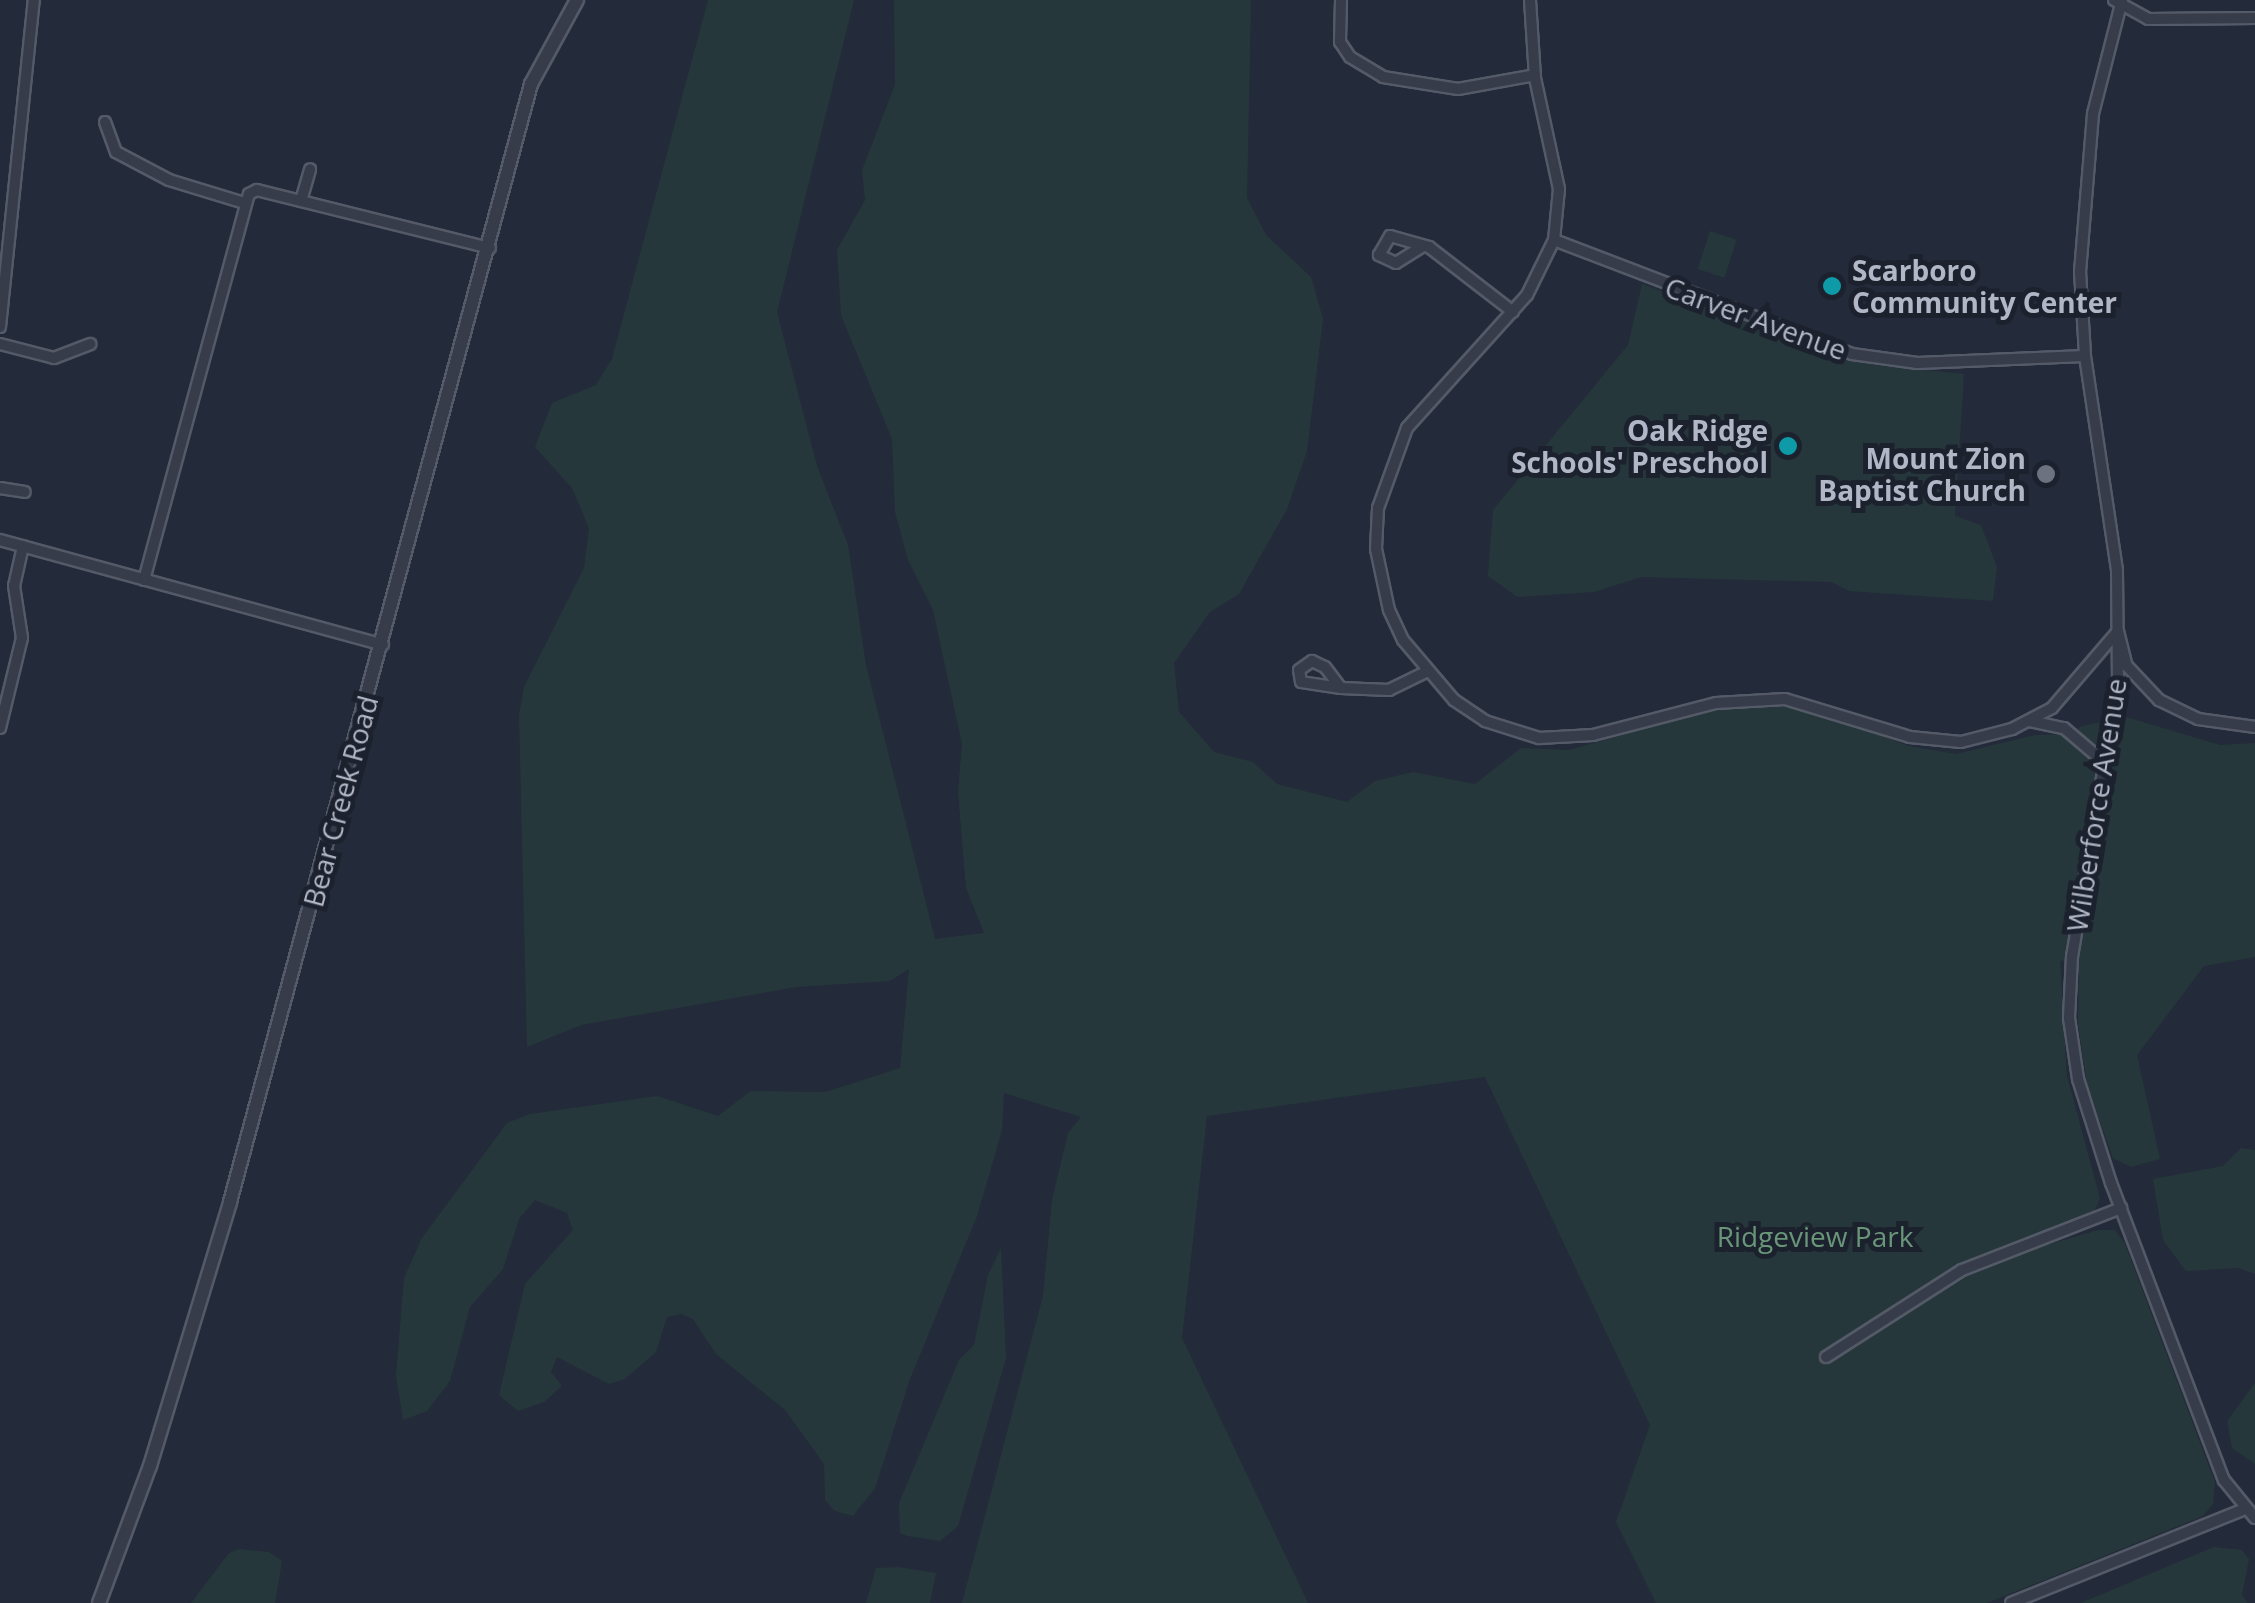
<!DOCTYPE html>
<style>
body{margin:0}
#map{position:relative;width:2255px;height:1603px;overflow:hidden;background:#232a39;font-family:"Open Sans",sans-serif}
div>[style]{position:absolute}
.green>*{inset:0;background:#26373b;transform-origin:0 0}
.roads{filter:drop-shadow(2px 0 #545a67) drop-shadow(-2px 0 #545a67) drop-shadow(0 2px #545a67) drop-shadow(0 -2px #545a67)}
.minor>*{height:10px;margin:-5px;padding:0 5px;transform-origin:5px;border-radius:5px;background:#363c4a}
.tertiary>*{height:12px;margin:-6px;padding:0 6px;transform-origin:6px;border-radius:6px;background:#363c4a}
.dots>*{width:28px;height:28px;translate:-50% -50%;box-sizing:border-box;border:5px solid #1c212e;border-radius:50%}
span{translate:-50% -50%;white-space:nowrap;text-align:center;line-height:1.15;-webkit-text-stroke:10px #1c212e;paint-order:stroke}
.poi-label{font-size:28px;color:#b1b7c6;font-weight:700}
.left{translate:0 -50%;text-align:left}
.right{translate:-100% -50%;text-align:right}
.street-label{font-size:28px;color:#b1b7c6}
.park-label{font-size:28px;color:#699579}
</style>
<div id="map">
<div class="green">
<i style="clip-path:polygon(708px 0,854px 0,777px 312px,817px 466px,848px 545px,866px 665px,935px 939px,984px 933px,966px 888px,958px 792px,962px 744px,933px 610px,908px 560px,895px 512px,892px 439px,841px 315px,837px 250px,865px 200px,862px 170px,895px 85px,894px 0,1251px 0,1247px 198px,1266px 235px,1311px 277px,1323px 319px,1307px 451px,1287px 509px,1239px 594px,1210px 612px,1174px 663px,1179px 712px,1214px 752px,1253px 762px,1277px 784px,1347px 802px,1375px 781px,1413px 772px,1475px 784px,1521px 748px,1569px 750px,1723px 707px,1803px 707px,1909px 746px,1956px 754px,2035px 735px,2070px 734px,2082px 726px,2126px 717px,2220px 745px,2255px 743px,2255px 957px,2204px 966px,2137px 1055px,2160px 1159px,2131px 1167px,2113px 1158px,2087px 1085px,2078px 1024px,2079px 958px,2060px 961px,2067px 1076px,2100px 1198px,2095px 1210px,2048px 1232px,2047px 1245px,2098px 1230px,2115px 1230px,2125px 1244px,2215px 1482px,2213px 1504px,2203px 1516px,1987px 1603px,1656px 1603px,1616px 1522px,1650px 1425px,1485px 1077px,1207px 1116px,1182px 1338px,1308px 1603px,962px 1603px,1043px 1296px,1052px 1200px,1068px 1133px,1081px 1117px,1004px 1093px,1002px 1130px,977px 1216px,910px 1379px,875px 1488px,853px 1516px,835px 1511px,825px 1500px,824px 1464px,785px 1410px,716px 1354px,693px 1319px,681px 1314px,667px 1317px,656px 1352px,625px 1379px,609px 1384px,557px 1357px,551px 1372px,562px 1386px,544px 1402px,518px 1411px,499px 1395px,525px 1284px,573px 1230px,567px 1213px,535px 1200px,519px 1219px,503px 1269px,470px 1307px,450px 1381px,427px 1411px,403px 1420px,396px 1376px,404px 1278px,422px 1238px,507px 1123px,530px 1114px,657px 1096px,718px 1116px,751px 1091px,826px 1092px,900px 1068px,909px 969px,890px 981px,796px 987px,581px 1025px,527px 1047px,519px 715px,524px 687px,584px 568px,589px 528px,572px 488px,535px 447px,552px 403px,596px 385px,612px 359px)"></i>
<i style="left:1710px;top:231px;width:28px;height:40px;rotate:18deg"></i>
<i style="clip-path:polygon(1642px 284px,1873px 365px,1964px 374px,1955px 516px,1981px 525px,1997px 567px,1993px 601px,1849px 591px,1831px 582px,1641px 577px,1594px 592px,1517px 597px,1488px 576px,1493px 510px,1628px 345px)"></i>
<i style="clip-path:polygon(2241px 1148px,2255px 1150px,2255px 1274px,2239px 1268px,2186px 1271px,2163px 1240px,2153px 1179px,2223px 1166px)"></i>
<i style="clip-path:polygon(1001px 1248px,1006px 1358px,958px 1526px,940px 1541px,907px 1536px,900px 1533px,899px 1503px,959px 1360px,974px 1345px,988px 1275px)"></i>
<i style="clip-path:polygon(2255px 1383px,2255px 1464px,2232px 1448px,2227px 1421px)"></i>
<i style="clip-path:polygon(2214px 1547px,2242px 1550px,2249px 1559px,2242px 1595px,2248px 1603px,2081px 1603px)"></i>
<i style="clip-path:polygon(240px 1549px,269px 1552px,282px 1561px,275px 1603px,191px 1603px,229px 1553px)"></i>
<i style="clip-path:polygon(899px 1567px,936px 1573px,930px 1603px,866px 1603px,876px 1568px)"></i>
</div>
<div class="roads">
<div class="minor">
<i style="left:1341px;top:0;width:42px;rotate:91.4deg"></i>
<i style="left:1340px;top:42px;width:18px;rotate:56deg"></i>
<i style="left:1350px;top:57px;width:39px;rotate:31deg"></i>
<i style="left:1383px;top:77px;width:76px;rotate:9.1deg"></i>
<i style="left:1458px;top:89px;width:78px;rotate:-10.3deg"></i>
<i style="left:1530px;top:0;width:78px;rotate:86.3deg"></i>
<i style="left:1535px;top:78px;width:114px;rotate:77.8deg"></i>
<i style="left:1559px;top:189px;width:51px;rotate:95.6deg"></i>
<i style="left:1554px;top:240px;width:61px;rotate:116.1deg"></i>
<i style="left:1527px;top:295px;width:179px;rotate:132.1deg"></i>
<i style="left:1407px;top:428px;width:85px;rotate:109.9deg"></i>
<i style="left:1378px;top:508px;width:41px;rotate:92.8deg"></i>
<i style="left:1376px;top:549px;width:62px;rotate:78deg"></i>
<i style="left:1389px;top:610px;width:33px;rotate:65deg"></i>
<i style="left:1403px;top:640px;width:79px;rotate:49.6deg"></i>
<i style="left:1454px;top:700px;width:37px;rotate:34deg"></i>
<i style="left:1485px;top:721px;width:57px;rotate:17.5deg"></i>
<i style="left:1539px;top:738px;width:54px;rotate:-3.2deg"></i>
<i style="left:1593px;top:735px;width:127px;rotate:-14.6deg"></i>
<i style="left:1716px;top:703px;width:69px;rotate:-3.3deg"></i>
<i style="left:1785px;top:699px;width:131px;rotate:16.9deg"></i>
<i style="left:1910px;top:737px;width:51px;rotate:5.6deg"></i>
<i style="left:1961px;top:742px;width:53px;rotate:-14.3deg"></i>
<i style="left:2012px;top:729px;width:45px;rotate:-27.7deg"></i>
<i style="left:2052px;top:708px;width:101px;rotate:-49.4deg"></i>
<i style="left:2118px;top:631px;width:36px;rotate:76deg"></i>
<i style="left:2127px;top:666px;width:47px;rotate:46.7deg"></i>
<i style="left:2159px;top:700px;width:43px;rotate:26deg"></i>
<i style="left:2198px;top:719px;width:58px;rotate:8deg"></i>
<i style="left:2114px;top:0;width:39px;rotate:29deg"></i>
<i style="left:2148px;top:19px;width:107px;rotate:-0.5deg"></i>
<i style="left:2122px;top:0;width:118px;rotate:104.3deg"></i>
<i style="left:2093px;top:114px;width:158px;rotate:94.7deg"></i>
<i style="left:2080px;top:271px;width:85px;rotate:86.6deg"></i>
<i style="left:2085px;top:356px;width:216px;rotate:81.5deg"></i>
<i style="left:2117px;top:570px;width:112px;rotate:89.5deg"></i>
<i style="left:2118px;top:682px;width:278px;rotate:99.5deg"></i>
<i style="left:2072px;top:956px;width:62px;rotate:92.8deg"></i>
<i style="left:2069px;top:1018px;width:62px;rotate:81.6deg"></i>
<i style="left:2078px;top:1079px;width:109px;rotate:72.4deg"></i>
<i style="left:2111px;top:1183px;width:318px;rotate:69.2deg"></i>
<i style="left:2224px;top:1480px;width:49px;rotate:50.8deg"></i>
<i style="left:105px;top:122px;width:32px;rotate:70deg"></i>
<i style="left:116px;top:152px;width:60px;rotate:27.8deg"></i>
<i style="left:169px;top:180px;width:78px;rotate:17deg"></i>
<i style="left:301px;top:201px;width:33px;rotate:-74deg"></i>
<i style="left:1554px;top:240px;width:319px;rotate:20.9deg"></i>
<i style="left:1852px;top:354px;width:66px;rotate:7.9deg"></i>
<i style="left:1917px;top:363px;width:168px;rotate:-2.4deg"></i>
<i style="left:1423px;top:246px;width:32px;rotate:148deg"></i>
<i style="left:1396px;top:263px;width:19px;rotate:-155deg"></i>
<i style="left:1379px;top:255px;width:22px;rotate:-60deg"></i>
<i style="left:1390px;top:236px;width:41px;rotate:15.8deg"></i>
<i style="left:1429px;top:247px;width:106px;rotate:37.7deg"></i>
<i style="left:0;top:327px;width:329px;rotate:-84.1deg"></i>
<i style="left:0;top:344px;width:56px;rotate:14.5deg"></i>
<i style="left:54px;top:358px;width:39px;rotate:-21deg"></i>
<i style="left:0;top:488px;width:25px;rotate:9deg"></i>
<i style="left:0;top:540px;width:397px;rotate:15.3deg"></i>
<i style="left:144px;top:580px;width:400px;rotate:-74.8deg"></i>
<i style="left:249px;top:194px;width:9px;rotate:-27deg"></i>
<i style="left:257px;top:190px;width:240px;rotate:14deg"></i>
<i style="left:1312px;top:661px;width:14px;rotate:25deg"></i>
<i style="left:1325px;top:667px;width:26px;rotate:53deg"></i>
<i style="left:1341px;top:688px;width:40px;rotate:-171.5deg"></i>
<i style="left:1301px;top:682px;width:12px;rotate:-99deg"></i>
<i style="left:1299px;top:670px;width:16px;rotate:-35deg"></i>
<i style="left:1341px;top:688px;width:48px;rotate:2.4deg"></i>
<i style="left:1389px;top:690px;width:41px;rotate:-25.9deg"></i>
<i style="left:2030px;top:721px;width:35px;rotate:12deg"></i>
<i style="left:2064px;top:728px;width:54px;rotate:40.5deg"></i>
<i style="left:0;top:728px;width:93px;rotate:-76.3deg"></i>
<i style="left:22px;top:638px;width:53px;rotate:-98.7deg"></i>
<i style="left:14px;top:586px;width:41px;rotate:-77.3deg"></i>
<i style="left:1826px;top:1357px;width:161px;rotate:-32.6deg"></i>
<i style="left:1962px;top:1270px;width:171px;rotate:-21.3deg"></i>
<i style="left:2011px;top:1603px;width:252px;rotate:-21.9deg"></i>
</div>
<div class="tertiary">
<i style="left:99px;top:1603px;width:146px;rotate:-69.6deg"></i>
<i style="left:150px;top:1466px;width:276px;rotate:-73.1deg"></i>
<i style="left:230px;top:1202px;width:1158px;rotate:-74.93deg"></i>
<i style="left:531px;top:84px;width:96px;rotate:-61.3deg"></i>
</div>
</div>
<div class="dots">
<i style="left:1832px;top:286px;background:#0f9aa8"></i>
<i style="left:1788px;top:446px;background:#0f9aa8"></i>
<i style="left:2046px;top:474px;background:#6b7280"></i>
</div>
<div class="poi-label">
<span class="left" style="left:1852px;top:286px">Scarboro<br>Community Center</span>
<span class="right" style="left:1768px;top:446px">Oak Ridge<br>Schools' Preschool</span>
<span class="right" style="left:2026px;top:474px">Mount Zion<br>Baptist Church</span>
</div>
<div class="street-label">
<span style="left:1756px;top:318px;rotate:20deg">Carver Avenue</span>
<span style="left:340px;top:801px;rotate:-75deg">Bear Creek Road</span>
<span style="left:2096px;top:805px;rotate:-81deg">Wilberforce Avenue</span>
</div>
<div class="park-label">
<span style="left:1815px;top:1236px">Ridgeview Park</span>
</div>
</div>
